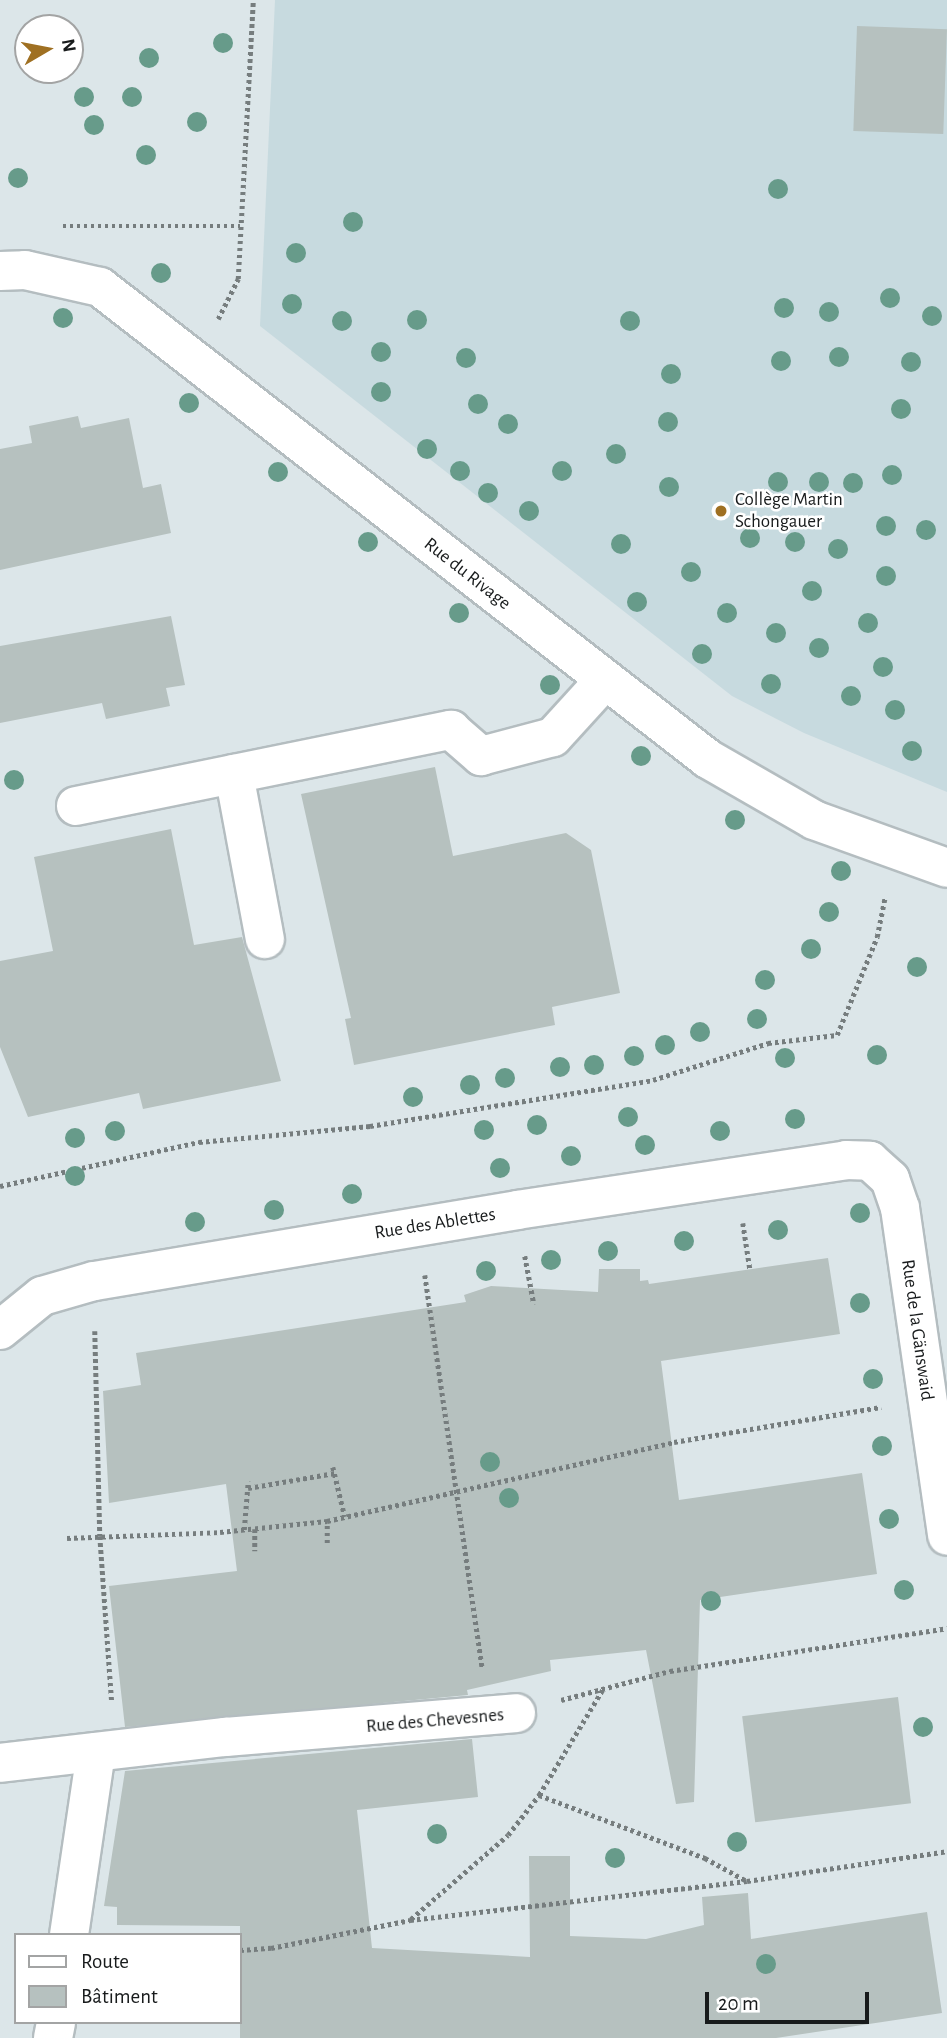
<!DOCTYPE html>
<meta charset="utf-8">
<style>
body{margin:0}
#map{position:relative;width:947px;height:2038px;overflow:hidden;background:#dce6e9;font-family:"Alegreya Sans",sans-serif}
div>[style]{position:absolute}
.built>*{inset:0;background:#c7dadf}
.building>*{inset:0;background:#b6c1bf;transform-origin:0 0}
.path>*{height:4.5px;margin-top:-2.25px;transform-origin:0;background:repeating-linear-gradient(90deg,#767d7e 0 3.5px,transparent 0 7px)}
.roads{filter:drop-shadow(2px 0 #b4bdc0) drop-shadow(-2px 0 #b4bdc0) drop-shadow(0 2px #b4bdc0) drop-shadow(0 -2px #b4bdc0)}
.minor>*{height:38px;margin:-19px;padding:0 19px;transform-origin:19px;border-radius:19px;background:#fff}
.trees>*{width:20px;height:20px;margin:-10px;border-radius:50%;background:#679b8a}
.dots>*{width:19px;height:19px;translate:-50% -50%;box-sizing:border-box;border:4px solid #fff;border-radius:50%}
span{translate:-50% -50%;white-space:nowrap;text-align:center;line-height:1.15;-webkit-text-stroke:5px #fff;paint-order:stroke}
.poi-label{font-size:19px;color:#181b1c}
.left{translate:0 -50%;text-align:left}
.street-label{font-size:19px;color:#181b1c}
.legend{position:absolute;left:14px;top:1933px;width:228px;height:91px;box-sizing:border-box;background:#fff;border:2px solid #a3a4a4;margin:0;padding:9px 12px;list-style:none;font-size:21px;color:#181b1c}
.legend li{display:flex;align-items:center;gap:14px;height:35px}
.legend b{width:35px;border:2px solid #a3a4a4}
.north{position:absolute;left:14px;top:14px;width:70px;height:70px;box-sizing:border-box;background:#fff;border:2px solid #a3a4a4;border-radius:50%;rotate:80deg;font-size:19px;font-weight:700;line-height:28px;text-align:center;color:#181b1c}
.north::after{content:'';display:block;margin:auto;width:24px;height:32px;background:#9f7022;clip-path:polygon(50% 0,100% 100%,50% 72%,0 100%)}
.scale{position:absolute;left:705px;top:1992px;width:164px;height:32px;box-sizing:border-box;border:4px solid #181b1c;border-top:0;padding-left:9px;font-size:21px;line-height:24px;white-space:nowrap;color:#181b1c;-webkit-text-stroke:5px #fff;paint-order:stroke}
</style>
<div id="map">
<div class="built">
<i style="clip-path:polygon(275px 0,947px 0,947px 792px,804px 733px,732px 696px,260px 326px)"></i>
</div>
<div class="building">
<i style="left:857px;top:26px;width:90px;height:105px;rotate:2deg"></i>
<i style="clip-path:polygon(78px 416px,81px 428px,129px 418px,143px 488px,161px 484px,171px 533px,0 570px,0 449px,32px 443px,29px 426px)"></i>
<i style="clip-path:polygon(171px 616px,185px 685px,166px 688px,170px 706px,106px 719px,102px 703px,0 723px,0 646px)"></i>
<i style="clip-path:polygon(435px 767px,453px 856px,566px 833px,591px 850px,620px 993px,552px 1007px,555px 1025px,354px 1065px,345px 1019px,351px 1018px,301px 794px)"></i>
<i style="clip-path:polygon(171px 829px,194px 945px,242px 937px,281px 1081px,143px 1109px,139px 1093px,28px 1117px,0 1047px,0 961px,53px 951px,34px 857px)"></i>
<i style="clip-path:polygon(828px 1258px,840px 1334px,661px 1361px,679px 1500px,862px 1473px,877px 1574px,700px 1600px,694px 1802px,676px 1804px,646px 1650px,550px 1660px,551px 1671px,467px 1690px,468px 1695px,125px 1727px,109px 1586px,237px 1571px,226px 1484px,109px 1503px,103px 1391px,141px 1385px,136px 1353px,466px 1302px,464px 1295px,491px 1286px,598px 1292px,599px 1269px,640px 1269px,640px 1281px,648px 1280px,649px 1284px)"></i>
<i style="left:898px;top:1697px;width:107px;height:157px;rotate:83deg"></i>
<i style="clip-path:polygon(472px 1739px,478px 1797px,357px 1810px,372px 1948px,530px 1957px,529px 1856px,570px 1856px,570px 1936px,646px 1939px,704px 1925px,702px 1897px,748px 1893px,751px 1939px,927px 1912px,942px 2013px,776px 2038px,240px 2038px,240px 1926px,117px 1925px,117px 1907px,104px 1906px,125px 1771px)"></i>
</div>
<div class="path">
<i style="left:63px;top:226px;width:177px"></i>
<i style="left:218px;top:319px;width:45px;rotate:-63.4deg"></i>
<i style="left:238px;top:279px;width:279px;rotate:-86.9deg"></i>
<i style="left:0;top:1186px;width:204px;rotate:-12.5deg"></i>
<i style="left:199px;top:1142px;width:172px;rotate:-5.3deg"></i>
<i style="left:370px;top:1126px;width:287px;rotate:-9.2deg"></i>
<i style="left:653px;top:1080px;width:121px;rotate:-17.8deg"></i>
<i style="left:768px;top:1043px;width:69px;rotate:-6.6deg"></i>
<i style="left:837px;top:1035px;width:106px;rotate:-67.8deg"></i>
<i style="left:877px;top:937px;width:41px;rotate:-78.7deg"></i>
<i style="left:743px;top:1223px;width:47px;rotate:81.3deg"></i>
<i style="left:525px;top:1256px;width:49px;rotate:79.4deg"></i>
<i style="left:425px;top:1275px;width:397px;rotate:81.7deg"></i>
<i style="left:95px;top:1331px;width:205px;rotate:88.6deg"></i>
<i style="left:100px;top:1536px;width:167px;rotate:85.9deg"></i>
<i style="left:333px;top:1467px;width:51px;rotate:76.5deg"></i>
<i style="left:248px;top:1488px;width:88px;rotate:-9.8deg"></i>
<i style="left:255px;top:1529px;width:22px;rotate:90deg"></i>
<i style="left:244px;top:1530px;width:49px;rotate:-85.3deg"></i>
<i style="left:67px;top:1538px;width:153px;rotate:-2.2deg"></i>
<i style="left:220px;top:1532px;width:108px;rotate:-5.9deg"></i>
<i style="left:327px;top:1521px;width:356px;rotate:-12.8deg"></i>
<i style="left:674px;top:1442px;width:210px;rotate:-9.6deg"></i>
<i style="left:327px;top:1543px;width:22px;rotate:-90deg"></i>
<i style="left:561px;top:1700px;width:113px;rotate:-14.9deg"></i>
<i style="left:670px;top:1671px;width:280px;rotate:-8.8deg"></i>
<i style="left:539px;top:1795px;width:178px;rotate:20.8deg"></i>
<i style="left:705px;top:1858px;width:46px;rotate:28.8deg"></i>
<i style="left:411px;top:1919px;width:128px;rotate:-40.9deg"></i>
<i style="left:508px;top:1835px;width:51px;rotate:-52.2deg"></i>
<i style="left:539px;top:1795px;width:124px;rotate:-58.9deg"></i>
<i style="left:240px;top:1950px;width:31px;rotate:-4deg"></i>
<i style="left:271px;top:1948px;width:142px;rotate:-11.4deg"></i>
<i style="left:410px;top:1920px;width:339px;rotate:-6.6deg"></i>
<i style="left:747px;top:1881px;width:202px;rotate:-8.5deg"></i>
</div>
<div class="roads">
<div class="minor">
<i style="left:0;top:271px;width:25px;rotate:-2deg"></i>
<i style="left:25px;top:270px;width:77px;rotate:12.8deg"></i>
<i style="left:100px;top:287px;width:770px;rotate:37.82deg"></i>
<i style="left:708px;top:759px;width:122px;rotate:29.9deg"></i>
<i style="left:814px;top:820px;width:141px;rotate:19.8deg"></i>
<i style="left:234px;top:774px;width:168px;rotate:79.4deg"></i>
<i style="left:76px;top:806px;width:383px;rotate:-11.5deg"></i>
<i style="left:451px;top:730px;width:40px;rotate:41deg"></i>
<i style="left:481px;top:756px;width:74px;rotate:-14.8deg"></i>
<i style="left:553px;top:737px;width:76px;rotate:-47.7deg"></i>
<i style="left:0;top:1330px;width:54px;rotate:-39deg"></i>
<i style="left:42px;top:1296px;width:54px;rotate:-16.1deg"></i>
<i style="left:94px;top:1281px;width:429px;rotate:-9.5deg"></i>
<i style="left:517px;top:1210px;width:333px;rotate:-8.6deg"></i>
<i style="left:846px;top:1160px;width:24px;rotate:2deg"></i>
<i style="left:870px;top:1161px;width:27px;rotate:42deg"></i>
<i style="left:890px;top:1179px;width:31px;rotate:71deg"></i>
<i style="left:900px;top:1208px;width:331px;rotate:81.8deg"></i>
<i style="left:0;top:1763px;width:227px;rotate:-6.6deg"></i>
<i style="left:226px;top:1737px;width:291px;rotate:-4.7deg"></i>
<i style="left:69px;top:1935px;width:185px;rotate:-81.6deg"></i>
<i style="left:53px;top:2038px;width:16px;rotate:-79deg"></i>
</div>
</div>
<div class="trees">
<i style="left:223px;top:43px"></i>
<i style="left:149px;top:58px"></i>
<i style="left:84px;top:97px"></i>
<i style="left:132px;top:97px"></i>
<i style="left:197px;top:122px"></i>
<i style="left:94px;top:125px"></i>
<i style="left:146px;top:155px"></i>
<i style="left:18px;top:178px"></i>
<i style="left:778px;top:189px"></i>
<i style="left:353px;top:222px"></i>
<i style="left:296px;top:253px"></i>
<i style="left:161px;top:273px"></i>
<i style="left:890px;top:298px"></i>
<i style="left:292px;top:304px"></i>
<i style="left:784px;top:308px"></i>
<i style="left:829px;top:312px"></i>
<i style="left:932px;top:316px"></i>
<i style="left:63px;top:318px"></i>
<i style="left:417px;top:320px"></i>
<i style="left:342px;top:321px"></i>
<i style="left:630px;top:321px"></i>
<i style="left:381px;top:352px"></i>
<i style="left:839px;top:357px"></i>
<i style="left:466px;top:358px"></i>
<i style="left:781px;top:361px"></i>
<i style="left:911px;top:362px"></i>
<i style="left:671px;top:374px"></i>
<i style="left:381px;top:392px"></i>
<i style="left:189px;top:403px"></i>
<i style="left:478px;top:404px"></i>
<i style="left:901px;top:409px"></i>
<i style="left:668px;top:422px"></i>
<i style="left:508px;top:424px"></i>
<i style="left:427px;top:449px"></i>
<i style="left:616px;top:454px"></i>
<i style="left:460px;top:471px"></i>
<i style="left:562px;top:471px"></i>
<i style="left:278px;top:472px"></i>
<i style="left:892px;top:475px"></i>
<i style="left:778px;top:482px"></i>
<i style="left:819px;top:482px"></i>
<i style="left:853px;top:483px"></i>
<i style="left:669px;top:487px"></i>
<i style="left:488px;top:493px"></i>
<i style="left:529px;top:511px"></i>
<i style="left:886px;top:526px"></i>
<i style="left:926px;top:530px"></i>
<i style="left:750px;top:538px"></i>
<i style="left:368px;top:542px"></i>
<i style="left:795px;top:542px"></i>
<i style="left:621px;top:544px"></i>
<i style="left:838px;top:549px"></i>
<i style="left:691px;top:572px"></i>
<i style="left:886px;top:576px"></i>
<i style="left:812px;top:591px"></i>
<i style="left:637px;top:602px"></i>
<i style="left:459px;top:613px"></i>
<i style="left:727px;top:613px"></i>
<i style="left:868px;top:623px"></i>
<i style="left:776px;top:633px"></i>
<i style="left:819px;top:648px"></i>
<i style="left:702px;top:654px"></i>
<i style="left:883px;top:667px"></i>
<i style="left:771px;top:684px"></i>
<i style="left:550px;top:685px"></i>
<i style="left:851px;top:696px"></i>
<i style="left:895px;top:710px"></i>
<i style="left:912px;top:751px"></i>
<i style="left:641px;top:756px"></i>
<i style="left:14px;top:780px"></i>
<i style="left:735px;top:820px"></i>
<i style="left:841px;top:871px"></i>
<i style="left:829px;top:912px"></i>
<i style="left:811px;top:949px"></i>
<i style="left:917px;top:967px"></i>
<i style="left:765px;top:980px"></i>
<i style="left:757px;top:1019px"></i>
<i style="left:700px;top:1032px"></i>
<i style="left:665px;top:1045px"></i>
<i style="left:877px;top:1055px"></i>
<i style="left:634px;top:1056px"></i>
<i style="left:785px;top:1058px"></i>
<i style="left:594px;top:1065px"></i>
<i style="left:560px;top:1067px"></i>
<i style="left:505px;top:1078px"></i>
<i style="left:470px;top:1085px"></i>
<i style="left:413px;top:1097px"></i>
<i style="left:628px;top:1117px"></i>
<i style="left:795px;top:1119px"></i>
<i style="left:537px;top:1125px"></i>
<i style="left:484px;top:1130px"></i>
<i style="left:115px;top:1131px"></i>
<i style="left:720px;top:1131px"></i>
<i style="left:75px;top:1138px"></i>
<i style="left:645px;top:1145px"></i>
<i style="left:571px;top:1156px"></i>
<i style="left:500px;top:1168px"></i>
<i style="left:75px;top:1176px"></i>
<i style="left:352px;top:1194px"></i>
<i style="left:274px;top:1210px"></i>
<i style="left:860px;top:1213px"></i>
<i style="left:195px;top:1222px"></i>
<i style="left:778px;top:1230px"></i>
<i style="left:684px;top:1241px"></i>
<i style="left:608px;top:1251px"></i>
<i style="left:551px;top:1260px"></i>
<i style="left:486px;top:1271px"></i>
<i style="left:860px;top:1303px"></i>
<i style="left:873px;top:1379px"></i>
<i style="left:882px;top:1446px"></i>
<i style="left:490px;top:1462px"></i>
<i style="left:509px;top:1498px"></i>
<i style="left:889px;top:1519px"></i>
<i style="left:904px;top:1590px"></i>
<i style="left:711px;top:1601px"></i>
<i style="left:923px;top:1727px"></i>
<i style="left:437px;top:1834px"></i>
<i style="left:737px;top:1842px"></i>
<i style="left:615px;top:1858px"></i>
<i style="left:766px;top:1964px"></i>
</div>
<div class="dots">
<i style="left:721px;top:511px;background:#9f7022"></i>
</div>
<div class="poi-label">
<span class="left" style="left:735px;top:511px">Collège Martin<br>Schongauer</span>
</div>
<div class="street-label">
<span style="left:467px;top:574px;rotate:38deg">Rue du Rivage</span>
<span style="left:435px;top:1224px;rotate:-9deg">Rue des Ablettes</span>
<span style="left:917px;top:1330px;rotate:82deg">Rue de la Gänswaid</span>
<span style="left:435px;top:1721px;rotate:-5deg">Rue des Chevesnes</span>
</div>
<ul class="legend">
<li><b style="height:9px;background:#fff"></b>Route</li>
<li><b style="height:19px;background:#b6c1bf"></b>Bâtiment</li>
</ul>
<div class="north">N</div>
<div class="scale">20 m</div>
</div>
